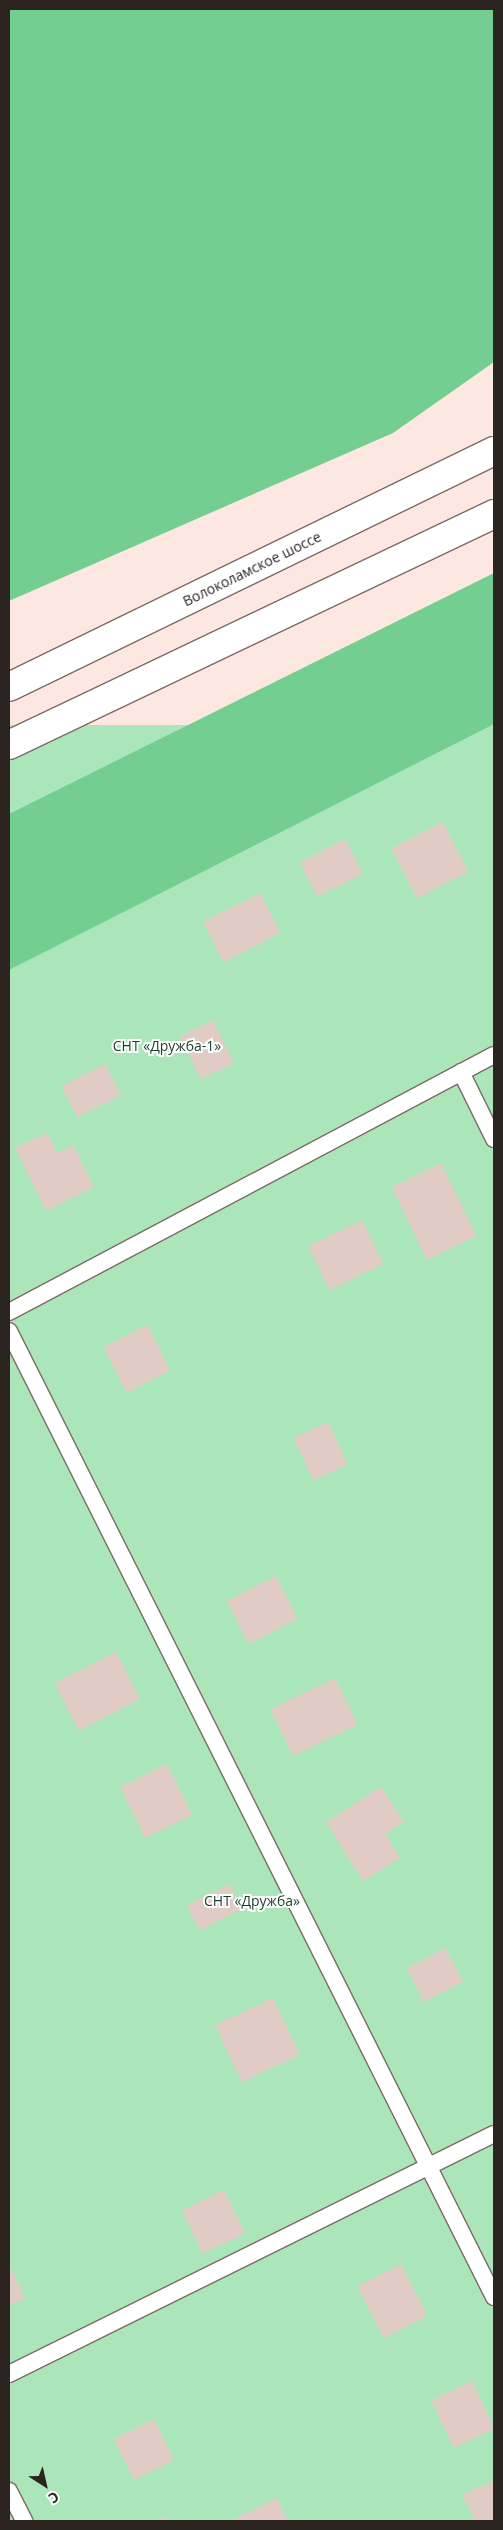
<!DOCTYPE html>
<meta charset="utf-8">
<style>
body{margin:0}
#map{position:relative;width:503px;height:2530px;overflow:hidden;background:#fde8e1;font-family:"Open Sans",sans-serif}
div>[style]{position:absolute}
.green>*{inset:0;background:#abe6bb;transform-origin:0 0}
.forest>*{inset:0;background:#74cd91}
.building>*{inset:0;background:#e0ccc5;transform-origin:0 0}
.roads{filter:drop-shadow(1px 0 #7c6a64) drop-shadow(-1px 0 #7c6a64) drop-shadow(0 1px #7c6a64) drop-shadow(0 -1px #7c6a64)}
.lane>*{height:16px;margin:-8px;padding:0 8px;transform-origin:8px;border-radius:8px;background:#fff}
.primary>*{height:28px;margin:-14px;padding:0 14px;transform-origin:14px;border-radius:14px;background:#fff}
span{translate:-50% -50%;white-space:nowrap;text-align:center;line-height:1.15;-webkit-text-stroke:4px #fff;paint-order:stroke}
.street-label{font-size:14px;color:#2c2421}
.park-label{font-size:14px;color:#193e26}
.frame{position:absolute;inset:0;border:10px solid #2c2421;pointer-events:none}
.north{position:absolute;left:20px;top:2460px;width:50px;height:50px;-webkit-text-stroke:4px #fff;paint-order:stroke;rotate:145deg;font-size:14px;font-weight:700;line-height:20px;text-align:center;color:#2c2421}
.north::after{content:'';display:block;margin:auto;width:18px;height:22px;background:#2c2421;clip-path:polygon(50% 0,100% 100%,50% 72%,0 100%)}
</style>
<div id="map">
<div class="green">
<i style="left:494px;top:725px;width:1796px;height:545px;rotate:90deg"></i>
</div>
<div class="forest">
<i style="clip-path:polygon(9px 9px,494px 9px,494px 362px,393px 433px,9px 601px)"></i>
<i style="clip-path:polygon(494px 573px,494px 724px,9px 970px,9px 814px)"></i>
</div>
<div class="building">
<i style="left:443px;top:822px;width:56px;height:58px;rotate:63deg"></i>
<i style="left:345px;top:839px;width:39px;height:51px;rotate:63deg"></i>
<i style="left:260px;top:893px;width:45px;height:64px;rotate:63deg"></i>
<i style="left:213px;top:1020px;width:48px;height:37px;rotate:64deg"></i>
<i style="left:105px;top:1064px;width:35px;height:49px;rotate:63deg"></i>
<i style="clip-path:polygon(47px 1133px,57px 1153px,73px 1145px,94px 1187px,46px 1211px,15px 1148px)"></i>
<i style="left:441px;top:1163px;width:81px;height:55px;rotate:64deg"></i>
<i style="left:362px;top:1220px;width:49px;height:60px;rotate:64deg"></i>
<i style="left:147px;top:1325px;width:51px;height:49px;rotate:63deg"></i>
<i style="left:328px;top:1422px;width:47px;height:38px;rotate:65deg"></i>
<i style="left:276px;top:1576px;width:48px;height:55px;rotate:63deg"></i>
<i style="left:116px;top:1652px;width:53px;height:69px;rotate:63deg"></i>
<i style="left:335px;top:1678px;width:52px;height:72px;rotate:64deg"></i>
<i style="left:167px;top:1764px;width:57px;height:52px;rotate:64deg"></i>
<i style="clip-path:polygon(381px 1787px,404px 1822px,385px 1834px,400px 1858px,363px 1881px,326px 1822px)"></i>
<i style="left:229px;top:1884px;width:28px;height:47px;rotate:63deg"></i>
<i style="left:446px;top:1948px;width:38px;height:44px;rotate:63deg"></i>
<i style="left:273px;top:1998px;width:63px;height:64px;rotate:65deg"></i>
<i style="left:224px;top:2190px;width:48px;height:47px;rotate:64deg"></i>
<i style="left:401px;top:2264px;width:58px;height:49px;rotate:63deg"></i>
<i style="clip-path:polygon(9px 2265px,25px 2298px,9px 2305px)"></i>
<i style="left:472px;top:2381px;width:53px;height:45px;rotate:65deg"></i>
<i style="left:154px;top:2419px;width:46px;height:45px;rotate:64deg"></i>
<i style="clip-path:polygon(494px 2480px,494px 2521px,475px 2521px,463px 2495px)"></i>
<i style="clip-path:polygon(277px 2498px,288px 2521px,230px 2521px)"></i>
<i style="clip-path:polygon(165px 2516px,167px 2521px,155px 2521px)"></i>
</div>
<div class="roads">
<div class="lane">
<i style="left:461px;top:1072px;width:75px;rotate:63.8deg"></i>
<i style="left:9px;top:1312px;width:549px;rotate:-27.92deg"></i>
<i style="left:9px;top:1331px;width:1081px;rotate:63.34deg"></i>
<i style="left:9px;top:2374px;width:541px;rotate:-26.33deg"></i>
<i style="left:9px;top:2491px;width:34px;rotate:63deg"></i>
</div>
<div class="primary">
<i style="left:9px;top:687px;width:539px;rotate:-25.95deg"></i>
<i style="left:9px;top:745px;width:537px;rotate:-25.47deg"></i>
</div>
</div>
<div class="street-label">
<span style="left:252px;top:569px;rotate:-26deg">Волоколамское шоссе</span>
</div>
<div class="park-label">
<span style="left:167px;top:1046px">СНТ «Дружба-1»</span>
<span style="left:252px;top:1901px">СНТ «Дружба»</span>
</div>
<div class="frame"></div>
<div class="north">С</div>
</div>
